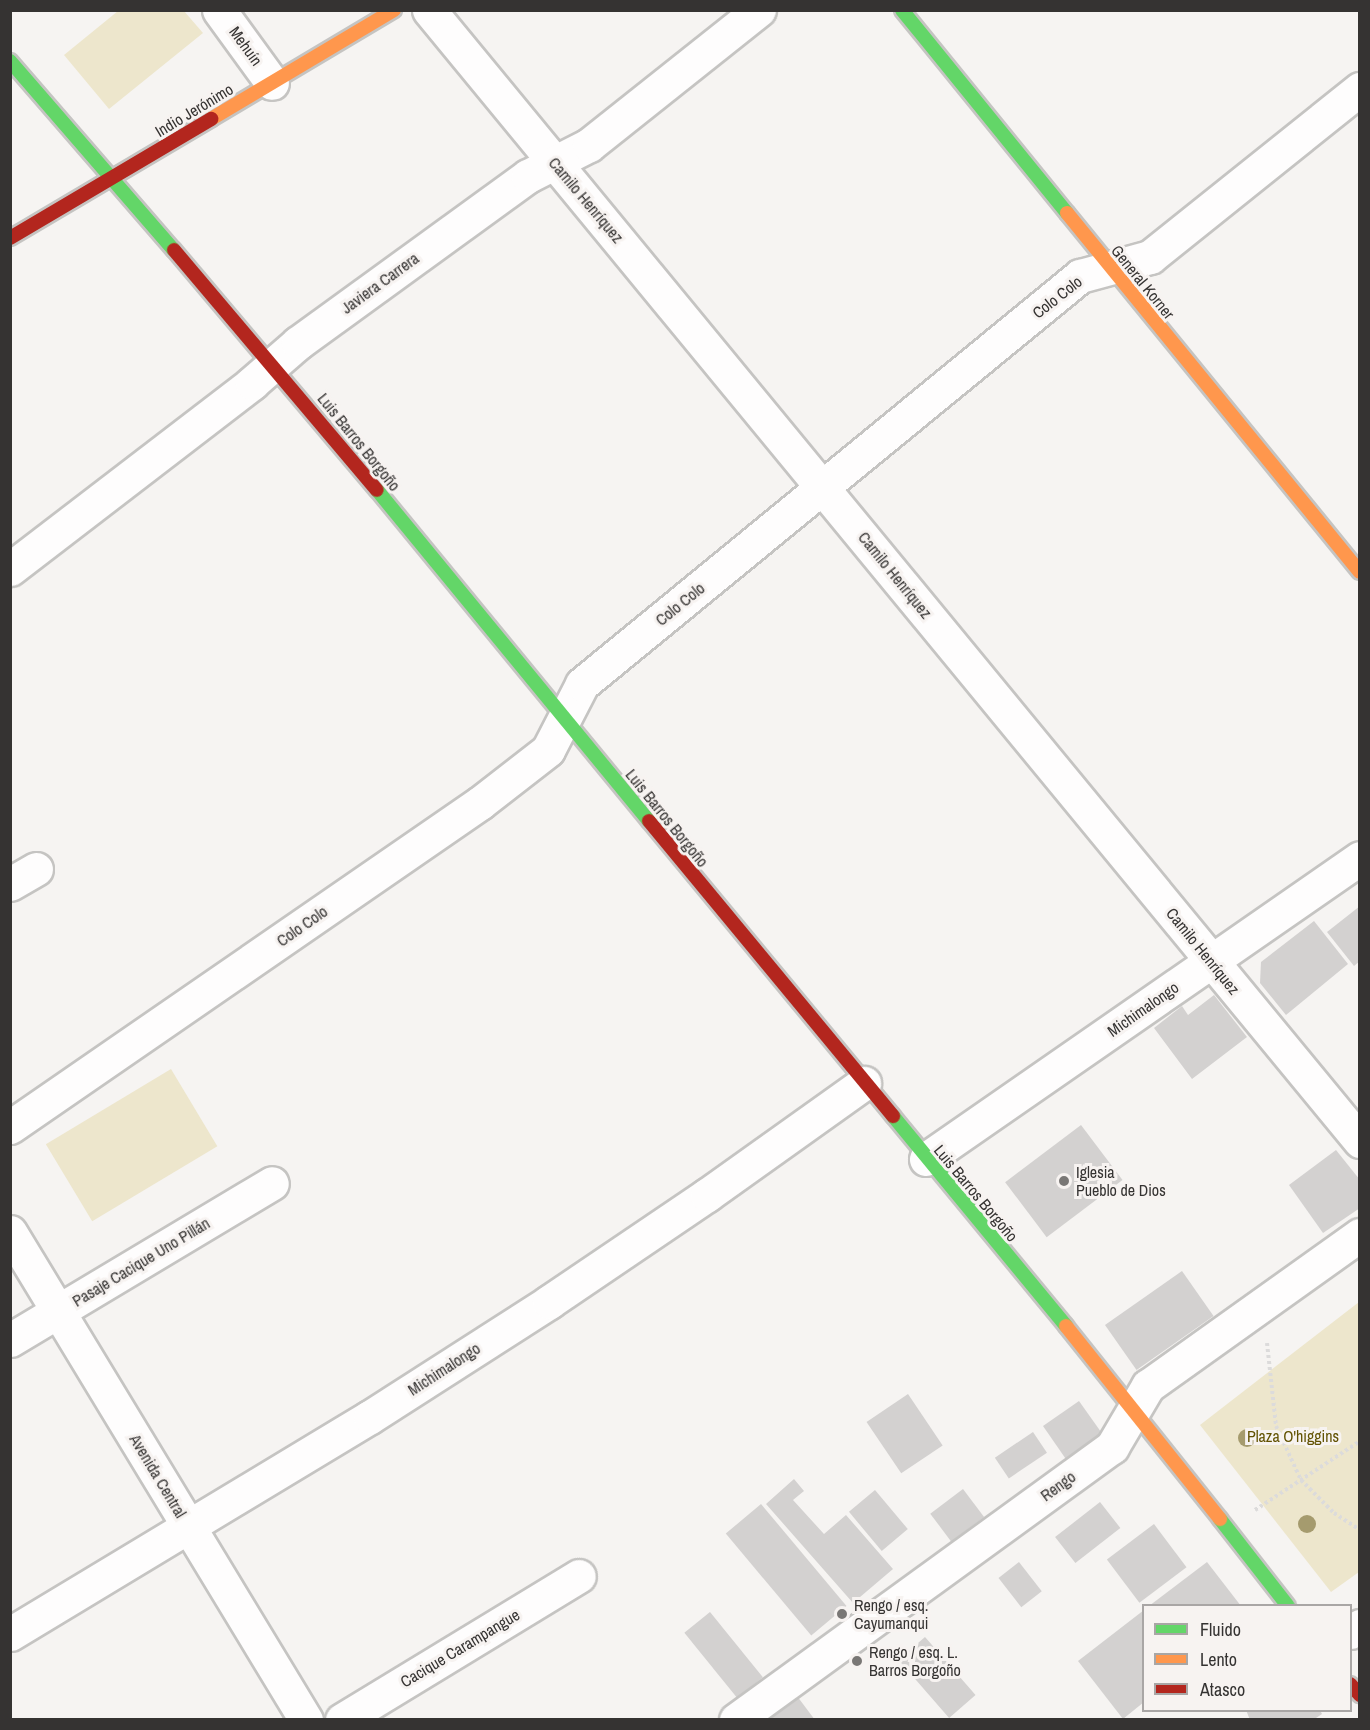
<!DOCTYPE html>
<meta charset="utf-8">
<style>
body{margin:0}
#map{position:relative;width:1370px;height:1730px;overflow:hidden;background:#f6f4f2;font-family:"Archivo Narrow",sans-serif}
div>[style]{position:absolute}
.green>*{inset:0;background:#ede6cc;transform-origin:0 0}
.building>*{inset:0;background:#d3d1d0;transform-origin:0 0}
.path>*{height:4px;margin-top:-2px;transform-origin:0;background:repeating-linear-gradient(90deg,#dcdbdb 0 3px,transparent 0 6px)}
.roads{filter:drop-shadow(2px 0 #c5c4c2) drop-shadow(-2px 0 #c5c4c2) drop-shadow(0 2px #c5c4c2) drop-shadow(0 -2px #c5c4c2)}
.street>*{height:33px;margin:-16.5px;padding:0 16.5px;transform-origin:16.5px;border-radius:16.5px;background:#fefdfd}
.fast>*{height:14px;margin:-7px;padding:0 7px;transform-origin:7px;border-radius:7px;background:#63d668}
.slow>*{height:14px;margin:-7px;padding:0 7px;transform-origin:7px;border-radius:7px;background:#ff974d}
.jam>*{height:14px;margin:-7px;padding:0 7px;transform-origin:7px;border-radius:7px;background:#b3261e}
.trees>*{width:18px;height:18px;margin:-9px;border-radius:50%;background:#a59b6e}
.dots>*{width:16px;height:16px;translate:-50% -50%;box-sizing:border-box;border:3px solid #f7f3f1;border-radius:50%}
span{translate:-50% -50%;white-space:nowrap;text-align:center;line-height:1.15;-webkit-text-stroke:6px #f7f3f1;paint-order:stroke}
.street-label{font-size:16px;color:#353332}
.poi-label{font-size:16px;color:#353332}
.left{translate:0 -50%;text-align:left}
.park-label{font-size:16px;color:#625202}
.frame{position:absolute;inset:0;border:12px solid #353332;pointer-events:none}
.legend{position:absolute;left:1142px;top:1604px;width:210px;height:108px;box-sizing:border-box;background:#f7f3f1;border:2px solid #a9a6a5;margin:0;padding:8px 10px;list-style:none;font-size:18px;color:#353332}
.legend li{display:flex;align-items:center;gap:12px;height:30px}
.legend b{width:30px;border:2px solid #a9a6a5}
</style>
<div id="map">
<div class="green">
<i style="clip-path:polygon(118px 11px,184px 11px,203px 33px,109px 109px,64px 55px)"></i>
<i style="left:171px;top:1069px;width:90px;height:146px;rotate:59deg"></i>
<i style="clip-path:polygon(1359px 1302px,1359px 1572px,1331px 1592px,1200px 1425px)"></i>
</div>
<div class="building">
<i style="clip-path:polygon(1360px 906px,1360px 961px,1354px 966px,1327px 932px)"></i>
<i style="clip-path:polygon(1314px 921px,1348px 964px,1286px 1015px,1260px 983px,1261px 962px)"></i>
<i style="clip-path:polygon(1214px 995px,1247px 1037px,1192px 1079px,1154px 1028px,1182px 1006px,1188px 1015px)"></i>
<i style="left:1081px;top:1125px;width:69px;height:95px;rotate:53deg"></i>
<i style="clip-path:polygon(1336px 1150px,1360px 1180px,1360px 1208px,1323px 1233px,1289px 1185px)"></i>
<i style="left:1182px;top:1271px;width:55px;height:94px;rotate:55deg"></i>
<i style="left:908px;top:1394px;width:62px;height:50px;rotate:56deg"></i>
<i style="clip-path:polygon(1079px 1401px,1101px 1432px,1099px 1448px,1070px 1465px,1043px 1426px)"></i>
<i style="left:1033px;top:1432px;width:25px;height:46px;rotate:56deg"></i>
<i style="clip-path:polygon(794px 1479px,804px 1491px,793px 1500px,824px 1534px,846px 1515px,893px 1569px,853px 1603px,766px 1504px)"></i>
<i style="left:963px;top:1489px;width:35px;height:41px;rotate:53deg"></i>
<i style="left:875px;top:1490px;width:51px;height:34px;rotate:50deg"></i>
<i style="left:1100px;top:1502px;width:33px;height:57px;rotate:52deg"></i>
<i style="left:761px;top:1504px;width:133px;height:46px;rotate:50deg"></i>
<i style="left:1154px;top:1524px;width:54px;height:59px;rotate:53deg"></i>
<i style="left:1019px;top:1562px;width:37px;height:26px;rotate:52deg"></i>
<i style="clip-path:polygon(1207px 1562px,1241px 1606px,1149px 1606px)"></i>
<i style="clip-path:polygon(1144px 1610px,1144px 1702px,1123px 1719px,1078px 1661px)"></i>
<i style="left:710px;top:1612px;width:84px;height:33px;rotate:51deg"></i>
<i style="left:925px;top:1637px;width:77px;height:35px;rotate:49deg"></i>
<i style="clip-path:polygon(794px 1692px,815px 1720px,756px 1720px)"></i>
<i style="clip-path:polygon(1246px 1710px,1320px 1710px,1322px 1714px,1313px 1720px,1250px 1720px)"></i>
</div>
<div class="path">
<i style="left:1267px;top:1343px;width:83px;rotate:83.8deg"></i>
<i style="left:1276px;top:1426px;width:60px;rotate:65.2deg"></i>
<i style="left:1301px;top:1480px;width:47px;rotate:45deg"></i>
<i style="left:1334px;top:1513px;width:31px;rotate:33deg"></i>
<i style="left:1255px;top:1510px;width:126px;rotate:-33.3deg"></i>
</div>
<div class="roads">
<div class="street">
<i style="left:219px;top:10px;width:90px;rotate:54deg"></i>
<i style="left:429px;top:10px;width:1465px;rotate:50.54deg"></i>
<i style="left:10px;top:569px;width:305px;rotate:-37.5deg"></i>
<i style="left:252px;top:383px;width:61px;rotate:-41deg"></i>
<i style="left:298px;top:343px;width:284px;rotate:-36deg"></i>
<i style="left:528px;top:176px;width:68px;rotate:-26.9deg"></i>
<i style="left:589px;top:145px;width:217px;rotate:-38.5deg"></i>
<i style="left:10px;top:884px;width:30px;rotate:-30deg"></i>
<i style="left:10px;top:1127px;width:571px;rotate:-34.58deg"></i>
<i style="left:480px;top:803px;width:86px;rotate:-37.9deg"></i>
<i style="left:548px;top:750px;width:74px;rotate:-62.7deg"></i>
<i style="left:582px;top:684px;width:644px;rotate:-39.33deg"></i>
<i style="left:1080px;top:276px;width:73px;rotate:-15.2deg"></i>
<i style="left:1150px;top:257px;width:269px;rotate:-38.7deg"></i>
<i style="left:926px;top:1159px;width:528px;rotate:-34.74deg"></i>
<i style="left:10px;top:1232px;width:571px;rotate:58.76deg"></i>
<i style="left:10px;top:1340px;width:305px;rotate:-30.9deg"></i>
<i style="left:1350px;top:1632px;width:12px;rotate:-31deg"></i>
<i style="left:10px;top:1634px;width:420px;rotate:-31.1deg"></i>
<i style="left:370px;top:1417px;width:213px;rotate:-32.7deg"></i>
<i style="left:549px;top:1302px;width:191px;rotate:-34.1deg"></i>
<i style="left:707px;top:1195px;width:193px;rotate:-35.5deg"></i>
<i style="left:342px;top:1720px;width:277px;rotate:-31.3deg"></i>
<i style="left:736px;top:1720px;width:465px;rotate:-36deg"></i>
<i style="left:1112px;top:1447px;width:71px;rotate:-59.5deg"></i>
<i style="left:1148px;top:1386px;width:260px;rotate:-35.5deg"></i>
</div>
<div class="fast">
<i style="left:902px;top:10px;width:262px;rotate:50.9deg"></i>
<i style="left:10px;top:61px;width:250px;rotate:49.1deg"></i>
<i style="left:377px;top:490px;width:428px;rotate:50.6deg"></i>
<i style="left:893px;top:1116px;width:272px;rotate:50.5deg"></i>
<i style="left:1220px;top:1519px;width:110px;rotate:52deg"></i>
</div>
<div class="slow">
<i style="left:211px;top:119px;width:213px;rotate:-30.8deg"></i>
<i style="left:1067px;top:213px;width:463px;rotate:50.8deg"></i>
<i style="left:1066px;top:1326px;width:247px;rotate:51.4deg"></i>
</div>
<div class="jam">
<i style="left:10px;top:238px;width:234px;rotate:-30.6deg"></i>
<i style="left:174px;top:250px;width:314px;rotate:49.8deg"></i>
<i style="left:649px;top:821px;width:383px;rotate:50.4deg"></i>
<i style="left:1350px;top:1684px;width:15px;rotate:48deg"></i>
</div>
</div>
<div class="trees">
<i style="left:1247px;top:1438px"></i>
<i style="left:1307px;top:1524px"></i>
</div>
<div class="dots">
<i style="left:1064px;top:1181px;background:#797775"></i>
<i style="left:842px;top:1614px;background:#797775"></i>
<i style="left:857px;top:1661px;background:#797775"></i>
</div>
<div class="street-label">
<span style="left:246px;top:46px;rotate:54deg">Mehuín</span>
<span style="left:194px;top:110px;rotate:-31deg">Indio Jerónimo</span>
<span style="left:586px;top:200px;rotate:50deg">Camilo Henríquez</span>
<span style="left:1143px;top:282px;rotate:51deg">General Korner</span>
<span style="left:380px;top:283px;rotate:-36deg">Javiera Carrera</span>
<span style="left:1057px;top:297px;rotate:-38deg">Colo Colo</span>
<span style="left:359px;top:442px;rotate:51deg">Luis Barros Borgoño</span>
<span style="left:895px;top:575px;rotate:51deg">Camilo Henríquez</span>
<span style="left:680px;top:604px;rotate:-39deg">Colo Colo</span>
<span style="left:667px;top:818px;rotate:51deg">Luis Barros Borgoño</span>
<span style="left:302px;top:926px;rotate:-35deg">Colo Colo</span>
<span style="left:1203px;top:951px;rotate:51deg">Camilo Henríquez</span>
<span style="left:1143px;top:1009px;rotate:-35deg">Michimalongo</span>
<span style="left:976px;top:1193px;rotate:50deg">Luis Barros Borgoño</span>
<span style="left:141px;top:1262px;rotate:-31deg">Pasaje Cacique Uno Pillán</span>
<span style="left:444px;top:1369px;rotate:-33deg">Michimalongo</span>
<span style="left:158px;top:1476px;rotate:59deg">Avenida Central</span>
<span style="left:1058px;top:1486px;rotate:-36deg">Rengo</span>
<span style="left:460px;top:1648px;rotate:-31deg">Cacique Carampangue</span>
</div>
<div class="poi-label">
<span class="left" style="left:1076px;top:1181px">Iglesia<br>Pueblo de Dios</span>
<span class="left" style="left:854px;top:1614px">Rengo / esq.<br>Cayumanqui</span>
<span class="left" style="left:869px;top:1661px">Rengo / esq. L.<br>Barros Borgoño</span>
</div>
<div class="park-label">
<span style="left:1293px;top:1436px">Plaza O'higgins</span>
</div>
<div class="frame"></div>
<ul class="legend">
<li><b style="height:8px;background:#63d668"></b>Fluido</li>
<li><b style="height:8px;background:#ff974d"></b>Lento</li>
<li><b style="height:8px;background:#b3261e"></b>Atasco</li>
</ul>
</div>
